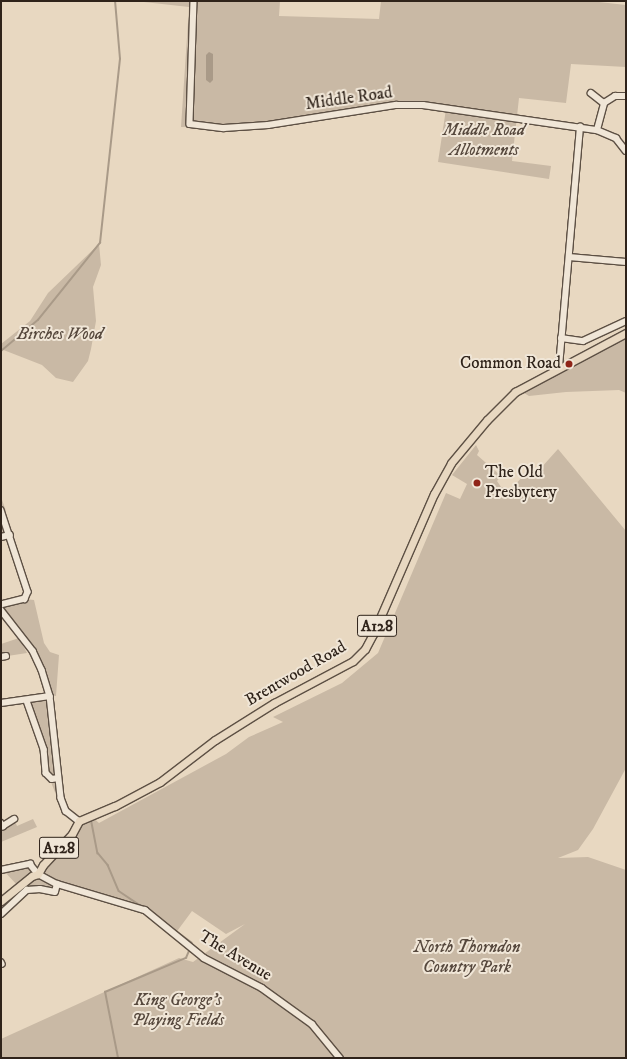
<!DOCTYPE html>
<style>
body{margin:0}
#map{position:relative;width:627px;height:1059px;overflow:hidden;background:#e8d8c1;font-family:"IM FELL DW Pica",serif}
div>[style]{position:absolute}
.green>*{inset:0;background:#c9b9a5}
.water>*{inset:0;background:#a99a88}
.stream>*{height:1.5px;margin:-0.75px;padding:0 0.75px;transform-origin:0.75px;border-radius:0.75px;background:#a99a88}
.roads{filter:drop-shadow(1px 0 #5d5044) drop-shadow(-1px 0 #5d5044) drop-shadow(0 1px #5d5044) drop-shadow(0 -1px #5d5044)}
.minor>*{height:5.5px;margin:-2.75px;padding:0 2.75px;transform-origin:2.75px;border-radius:2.75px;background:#f0e6d7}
.major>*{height:7px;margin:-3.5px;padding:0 3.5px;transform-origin:3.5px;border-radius:3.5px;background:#e8d8c1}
.dots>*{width:11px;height:11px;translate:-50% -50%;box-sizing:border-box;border:2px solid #f0e6d7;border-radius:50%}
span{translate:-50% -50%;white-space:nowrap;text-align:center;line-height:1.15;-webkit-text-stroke:4px #f0e6d7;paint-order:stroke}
.shield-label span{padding:1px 3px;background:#f0e6d7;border:1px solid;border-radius:3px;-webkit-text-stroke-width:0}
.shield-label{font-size:16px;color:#2f231a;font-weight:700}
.street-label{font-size:17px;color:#2f231a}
.park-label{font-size:17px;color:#56483d;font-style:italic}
.poi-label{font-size:17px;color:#2f231a}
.right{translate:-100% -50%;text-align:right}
.left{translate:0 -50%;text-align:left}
.frame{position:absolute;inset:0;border:2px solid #2f231a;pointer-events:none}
</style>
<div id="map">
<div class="green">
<i style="clip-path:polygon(135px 1px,280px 1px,279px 16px,379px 19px,381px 1px,590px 1px,626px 5px,626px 67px,571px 64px,566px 103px,519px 98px,512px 161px,551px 166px,549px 179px,438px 162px,446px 109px,396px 105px,255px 125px,181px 127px,189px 7px)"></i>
<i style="clip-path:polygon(99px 244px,101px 265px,93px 287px,96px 321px,91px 349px,88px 361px,73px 382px,56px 378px,42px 365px,1px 349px,1px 344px,30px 321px,48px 293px)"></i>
<i style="clip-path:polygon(626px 333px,626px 393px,619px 390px,566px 392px,529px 396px,519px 390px)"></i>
<i style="clip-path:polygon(476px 445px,479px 451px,477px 455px,501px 476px,497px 481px,501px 487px,510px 490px,527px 472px,540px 469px,558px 449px,626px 531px,626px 768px,593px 829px,578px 850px,558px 858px,588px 857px,626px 870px,626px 1058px,1px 1058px,1px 1039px,179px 958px,193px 962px,245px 924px,226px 934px,192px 911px,175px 934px,138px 909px,57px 884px,55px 892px,33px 888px,1px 914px,1px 901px,18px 886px,3px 870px,26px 864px,38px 874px,75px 828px,91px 816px,99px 823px,226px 754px,249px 737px,283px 722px,273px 717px,342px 683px,378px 653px,446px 493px,460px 499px,467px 484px,452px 475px)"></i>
<i style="clip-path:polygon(1px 497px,6px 511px,2px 513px,10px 535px,1px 537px)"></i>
<i style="clip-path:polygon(25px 599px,34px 600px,44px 643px,50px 652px,59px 655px,56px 696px,50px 695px,33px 651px,1px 611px,1px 605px)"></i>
<i style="clip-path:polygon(19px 638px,27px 653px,1px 657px,1px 644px)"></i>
<i style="clip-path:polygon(50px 696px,61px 798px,58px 800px,49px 777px,27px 701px)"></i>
<i style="clip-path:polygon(14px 819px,17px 826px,33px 819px,37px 827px,1px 842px,1px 824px)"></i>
</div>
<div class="water">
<i style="clip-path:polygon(209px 52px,213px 54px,213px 80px,210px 83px,206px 80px,206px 55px)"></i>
</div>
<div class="stream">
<i style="left:1px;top:351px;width:48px;rotate:-40deg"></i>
<i style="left:38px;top:320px;width:99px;rotate:-51.2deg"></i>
<i style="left:100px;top:243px;width:185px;rotate:-83.8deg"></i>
<i style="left:120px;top:59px;width:58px;rotate:-94.9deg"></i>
<i style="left:91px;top:818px;width:36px;rotate:79deg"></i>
<i style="left:98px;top:853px;width:16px;rotate:50deg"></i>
<i style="left:108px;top:865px;width:28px;rotate:67deg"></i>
<i style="left:119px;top:891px;width:27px;rotate:34deg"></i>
<i style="left:167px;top:924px;width:31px;rotate:37deg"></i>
<i style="left:118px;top:1058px;width:67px;rotate:-101.1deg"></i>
<i style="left:105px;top:992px;width:88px;rotate:-22.8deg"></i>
<i style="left:186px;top:958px;width:8px;rotate:-67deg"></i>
</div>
<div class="roads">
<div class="minor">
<i style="left:194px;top:1px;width:123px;rotate:91.9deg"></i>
<i style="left:190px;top:124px;width:34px;rotate:7deg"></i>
<i style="left:224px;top:128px;width:44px;rotate:-3.9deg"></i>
<i style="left:268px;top:125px;width:130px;rotate:-8.9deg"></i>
<i style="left:396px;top:105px;width:27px"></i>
<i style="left:423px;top:105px;width:176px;rotate:8.2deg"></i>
<i style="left:597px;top:130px;width:21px;rotate:23deg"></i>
<i style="left:616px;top:138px;width:16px;rotate:52deg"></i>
<i style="left:591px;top:93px;width:16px;rotate:38deg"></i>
<i style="left:597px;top:130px;width:28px;rotate:-75deg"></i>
<i style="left:604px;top:103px;width:13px;rotate:-32deg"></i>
<i style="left:615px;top:96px;width:11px"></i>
<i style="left:569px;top:257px;width:57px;rotate:5deg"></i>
<i style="left:561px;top:338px;width:22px;rotate:8deg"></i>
<i style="left:583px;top:341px;width:47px;rotate:-24.9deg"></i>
<i style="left:559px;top:367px;width:241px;rotate:-85deg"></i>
<i style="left:1px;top:510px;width:86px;rotate:71.8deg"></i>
<i style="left:28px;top:592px;width:8px;rotate:113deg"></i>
<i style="left:25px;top:599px;width:25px;rotate:166deg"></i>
<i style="left:1px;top:537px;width:9px;rotate:-13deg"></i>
<i style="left:1px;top:610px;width:52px;rotate:52deg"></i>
<i style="left:33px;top:651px;width:21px;rotate:65deg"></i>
<i style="left:42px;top:670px;width:27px;rotate:73deg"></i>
<i style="left:50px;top:696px;width:103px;rotate:83.8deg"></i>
<i style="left:61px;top:798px;width:14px;rotate:69deg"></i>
<i style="left:66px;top:811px;width:16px;rotate:38deg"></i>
<i style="left:1px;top:657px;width:5px;rotate:-11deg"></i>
<i style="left:27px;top:701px;width:51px;rotate:70.5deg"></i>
<i style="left:44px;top:749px;width:24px;rotate:85deg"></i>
<i style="left:46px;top:773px;width:8px;rotate:45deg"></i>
<i style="left:52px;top:779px;width:6px;rotate:-9deg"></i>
<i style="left:1px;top:703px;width:49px;rotate:-8.1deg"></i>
<i style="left:1px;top:823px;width:4px;rotate:56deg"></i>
<i style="left:3px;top:826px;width:13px;rotate:-32deg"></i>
<i style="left:1px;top:870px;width:30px;rotate:-12deg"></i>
<i style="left:30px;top:864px;width:13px;rotate:51deg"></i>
<i style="left:38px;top:874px;width:21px;rotate:28deg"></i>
<i style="left:57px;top:884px;width:92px;rotate:16.5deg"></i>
<i style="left:145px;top:910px;width:76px;rotate:39.1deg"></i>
<i style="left:204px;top:958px;width:65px;rotate:27.3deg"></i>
<i style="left:262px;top:988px;width:62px;rotate:35.8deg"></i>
<i style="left:312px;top:1024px;width:44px;rotate:50.5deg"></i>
<i style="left:1px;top:914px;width:35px;rotate:-43deg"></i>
<i style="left:27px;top:890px;width:13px;rotate:-4deg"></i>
<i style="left:40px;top:889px;width:15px;rotate:11deg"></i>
<i style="left:55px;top:892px;width:8px;rotate:-76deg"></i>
<i style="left:1px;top:962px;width:2px;rotate:63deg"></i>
</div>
<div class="major">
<i style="left:1px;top:901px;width:40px;rotate:-39deg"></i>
<i style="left:32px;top:876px;width:6px;rotate:-18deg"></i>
<i style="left:38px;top:874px;width:10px;rotate:-61deg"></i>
<i style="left:43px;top:865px;width:42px;rotate:-46.9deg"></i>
<i style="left:72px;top:834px;width:15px;rotate:-62deg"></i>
<i style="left:79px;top:821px;width:39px;rotate:-23deg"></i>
<i style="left:115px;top:806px;width:51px;rotate:-28.1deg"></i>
<i style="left:160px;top:782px;width:69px;rotate:-37.4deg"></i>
<i style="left:215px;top:740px;width:70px;rotate:-32.1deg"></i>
<i style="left:274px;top:703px;width:89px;rotate:-28deg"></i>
<i style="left:353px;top:661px;width:17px;rotate:-45deg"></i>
<i style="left:365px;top:649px;width:17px;rotate:-62deg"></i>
<i style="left:373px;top:634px;width:153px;rotate:-66.5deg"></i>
<i style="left:434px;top:494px;width:35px;rotate:-61deg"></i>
<i style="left:451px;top:463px;width:56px;rotate:-50.1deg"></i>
<i style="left:487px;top:420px;width:40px;rotate:-45deg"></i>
<i style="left:515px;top:392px;width:126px;rotate:-28deg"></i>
</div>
</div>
<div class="dots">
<i style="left:569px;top:364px;background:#8f2418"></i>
<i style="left:477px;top:483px;background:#8f2418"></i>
</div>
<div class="shield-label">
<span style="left:377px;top:626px">A128</span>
<span style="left:59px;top:848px">A128</span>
</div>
<div class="street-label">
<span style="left:349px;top:99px;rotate:-8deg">Middle Road</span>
<span style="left:296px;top:674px;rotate:-30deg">Brentwood Road</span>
<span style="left:235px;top:956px;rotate:31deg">The Avenue</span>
</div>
<div class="park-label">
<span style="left:484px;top:141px">Middle Road<br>Allotments</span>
<span style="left:60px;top:335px">Birches Wood</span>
<span style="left:467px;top:958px">North Thorndon<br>Country Park</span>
<span style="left:178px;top:1011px">King George's<br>Playing Fields</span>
</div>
<div class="poi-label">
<span class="right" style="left:561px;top:364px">Common Road</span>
<span class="left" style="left:485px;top:483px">The Old<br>Presbytery</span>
</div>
<div class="frame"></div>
</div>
